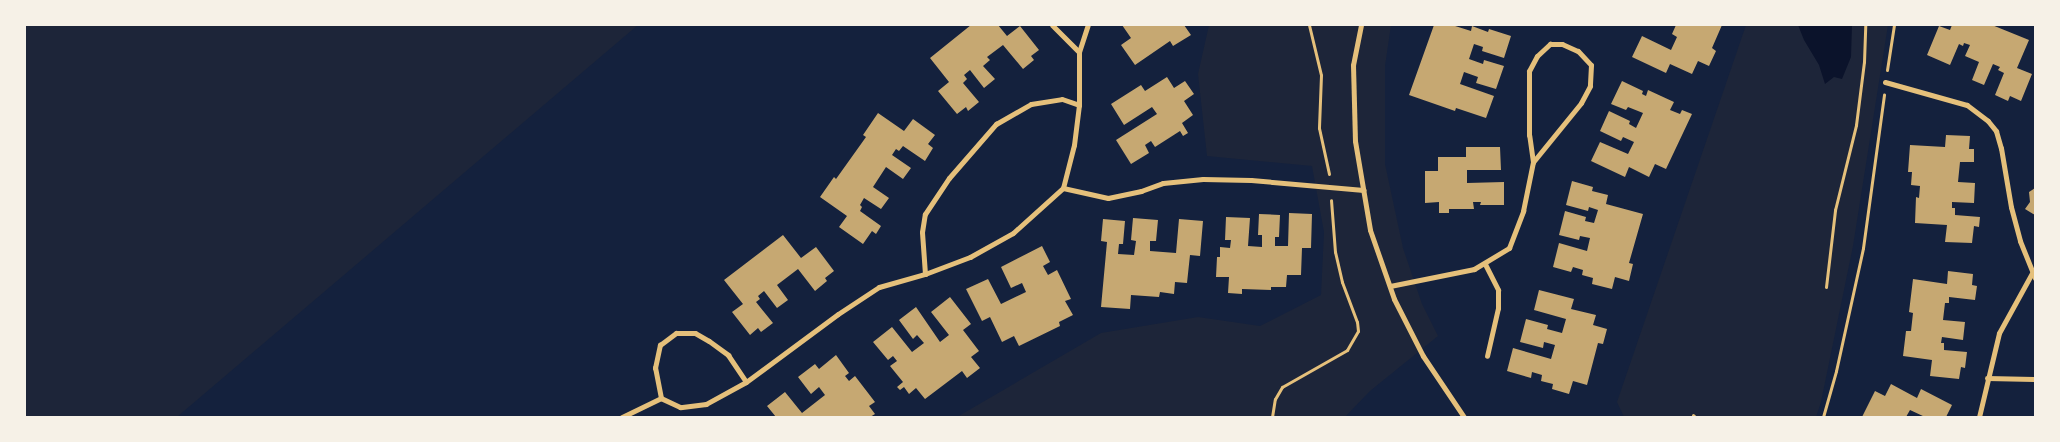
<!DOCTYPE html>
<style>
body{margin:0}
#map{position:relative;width:2060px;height:442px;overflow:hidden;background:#14213d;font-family:"Times New Roman",serif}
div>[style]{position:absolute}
.green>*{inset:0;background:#1d2539}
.water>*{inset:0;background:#0b132b}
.building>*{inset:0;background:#c6a872}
.path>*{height:3px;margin:-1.5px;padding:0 1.5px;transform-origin:1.5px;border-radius:1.5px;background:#e5c07b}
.minor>*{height:5px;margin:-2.5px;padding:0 2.5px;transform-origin:2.5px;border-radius:2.5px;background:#e5c07b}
span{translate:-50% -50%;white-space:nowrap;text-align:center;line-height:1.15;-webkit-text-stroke:5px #f6f1e7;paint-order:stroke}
.frame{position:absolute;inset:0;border:26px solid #f6f1e7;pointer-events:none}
</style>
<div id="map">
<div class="green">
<i style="clip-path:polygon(25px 25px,638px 25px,177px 417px,25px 417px)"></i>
<i style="clip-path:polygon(1209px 25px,1391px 25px,1385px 66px,1385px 164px,1403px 248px,1422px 304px,1438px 336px,1370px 391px,1345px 417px,957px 417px,1101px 333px,1198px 317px,1260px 326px,1321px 295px,1324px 232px,1312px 166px,1207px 156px,1198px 74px)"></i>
<i style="clip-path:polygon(1746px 25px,1888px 25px,1853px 246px,1821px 402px,1816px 417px,1624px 417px,1617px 402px)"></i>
</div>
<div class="water">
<i style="clip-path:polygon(1798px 25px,1852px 25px,1851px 57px,1842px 79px,1834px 77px,1825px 84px,1819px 65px,1804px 40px)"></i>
</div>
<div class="building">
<i style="clip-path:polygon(971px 25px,998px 25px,1007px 36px,1020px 26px,1039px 50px,1031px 56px,1034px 60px,1023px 69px,1003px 45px,987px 57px,990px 60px,983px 66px,995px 79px,984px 88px,970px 70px,964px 75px,967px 79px,963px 83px,979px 102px,968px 111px,966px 107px,957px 114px,938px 91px,949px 82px,930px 58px)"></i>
<i style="clip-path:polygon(1122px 25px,1184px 25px,1191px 35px,1173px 46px,1170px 41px,1135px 65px,1121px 45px,1131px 38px)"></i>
<i style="clip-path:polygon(1434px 25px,1452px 25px,1471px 31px,1472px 26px,1488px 32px,1489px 29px,1511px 36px,1504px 58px,1482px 51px,1483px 47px,1474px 44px,1469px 59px,1483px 64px,1484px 60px,1504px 66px,1496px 89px,1476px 83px,1478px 77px,1464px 72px,1460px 84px,1494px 96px,1486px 118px,1456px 108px,1455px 111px,1409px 95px)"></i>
<i style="clip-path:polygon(1676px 25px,1722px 25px,1712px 48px,1716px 51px,1709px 66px,1698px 61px,1692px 74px,1670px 64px,1666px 73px,1632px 57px,1642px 36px,1671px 50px,1677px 37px,1672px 34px)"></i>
<i style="clip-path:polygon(1952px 25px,1992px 25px,2029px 40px,2017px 68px,2032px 74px,2021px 101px,2010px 96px,2008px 101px,1995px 95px,2004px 73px,1998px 70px,2000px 67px,1993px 64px,1984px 85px,1972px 80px,1979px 62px,1965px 56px,1970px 45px,1964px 43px,1963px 46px,1959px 44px,1950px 65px,1927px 55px,1939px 26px,1950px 30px)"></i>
<i style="clip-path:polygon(1167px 77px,1174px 88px,1185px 81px,1194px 94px,1184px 101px,1193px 115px,1182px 123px,1188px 133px,1183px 136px,1180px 131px,1155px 147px,1151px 141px,1145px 145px,1149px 153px,1131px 164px,1116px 140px,1157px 114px,1152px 107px,1124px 125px,1111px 104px,1141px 85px,1145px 91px)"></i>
<i style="clip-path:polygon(1622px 81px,1643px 91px,1642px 94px,1646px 96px,1648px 90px,1674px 102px,1670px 110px,1680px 114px,1682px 110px,1692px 114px,1666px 169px,1655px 164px,1649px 177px,1629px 167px,1625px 177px,1591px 161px,1600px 142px,1628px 154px,1634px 142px,1623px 137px,1621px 141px,1600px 131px,1609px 111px,1630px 121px,1629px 124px,1636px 128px,1643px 113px,1628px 107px,1626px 110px,1611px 104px)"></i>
<i style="clip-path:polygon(878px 113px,904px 131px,913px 119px,935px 135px,928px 144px,933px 148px,925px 161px,903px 146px,899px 151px,896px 149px,892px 155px,911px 168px,903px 179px,886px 167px,873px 187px,889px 198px,881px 209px,864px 198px,860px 205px,862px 207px,860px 211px,881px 226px,876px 234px,872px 231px,863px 244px,839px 227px,847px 216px,820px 197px,834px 177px,836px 179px,866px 137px,863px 135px)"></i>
<i style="clip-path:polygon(1946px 135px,1970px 136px,1969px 149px,1974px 149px,1974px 162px,1960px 162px,1958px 182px,1975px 183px,1974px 203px,1952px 202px,1952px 208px,1955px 208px,1955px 215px,1980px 217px,1979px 227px,1974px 226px,1972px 243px,1945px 242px,1947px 225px,1915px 223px,1916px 197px,1919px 198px,1920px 186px,1911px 185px,1912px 172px,1908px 172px,1910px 145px,1945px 147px)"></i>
<i style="clip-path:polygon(1466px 147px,1500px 147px,1501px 170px,1467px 170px,1467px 183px,1504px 182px,1504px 205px,1480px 205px,1481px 202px,1473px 202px,1474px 209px,1449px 209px,1449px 213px,1439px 213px,1439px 202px,1425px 203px,1425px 171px,1438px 171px,1438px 157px,1466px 157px)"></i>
<i style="clip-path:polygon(1572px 181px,1593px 187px,1592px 191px,1608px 195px,1606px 204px,1643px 214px,1629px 263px,1633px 264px,1629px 281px,1615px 277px,1612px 289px,1592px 284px,1593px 278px,1582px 275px,1583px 270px,1573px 267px,1571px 272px,1553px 267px,1559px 243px,1587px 251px,1590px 238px,1580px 236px,1579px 240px,1559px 235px,1565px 211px,1586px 217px,1585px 221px,1594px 223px,1598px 210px,1589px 207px,1588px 211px,1566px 205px)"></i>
<i style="clip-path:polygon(2035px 188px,2035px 215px,2025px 209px,2030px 202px,2029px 192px)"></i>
<i style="clip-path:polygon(1289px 213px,1312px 214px,1311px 248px,1302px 248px,1301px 275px,1287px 275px,1286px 287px,1271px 287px,1271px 290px,1242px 289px,1242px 294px,1228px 293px,1229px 277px,1216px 277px,1217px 257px,1220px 257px,1220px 247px,1230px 248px,1231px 240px,1225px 240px,1226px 217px,1250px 218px,1248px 246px,1262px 247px,1262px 235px,1258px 235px,1259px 214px,1280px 215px,1279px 237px,1275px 237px,1275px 246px,1288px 246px)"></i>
<i style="clip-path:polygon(1133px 218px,1158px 220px,1156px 241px,1150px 241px,1150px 251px,1176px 253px,1179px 219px,1203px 221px,1200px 256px,1190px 255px,1187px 283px,1175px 282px,1174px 294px,1160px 292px,1159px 297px,1131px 295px,1130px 309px,1101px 307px,1107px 242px,1101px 241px,1103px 219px,1125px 221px,1123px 244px,1119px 244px,1118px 254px,1134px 255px,1136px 241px,1131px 240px)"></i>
<i style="clip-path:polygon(783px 235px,801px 258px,816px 247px,834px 271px,825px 278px,827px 281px,815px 291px,798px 269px,777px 285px,788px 300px,777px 308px,764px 291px,758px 296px,760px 299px,756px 302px,773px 323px,761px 332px,758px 328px,750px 335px,732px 312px,743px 304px,724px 280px)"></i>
<i style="clip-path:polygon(1042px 246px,1050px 262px,1043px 266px,1048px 275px,1057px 270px,1071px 299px,1065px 301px,1073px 315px,1059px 322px,1060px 326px,1019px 346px,1014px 336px,1002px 342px,990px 317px,982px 321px,966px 289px,988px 279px,1001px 304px,1026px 292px,1022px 283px,1011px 288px,1001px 267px)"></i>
<i style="clip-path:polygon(1948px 271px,1973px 274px,1972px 285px,1977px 286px,1975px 300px,1949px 297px,1949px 303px,1945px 303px,1943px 320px,1965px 322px,1963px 340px,1942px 337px,1941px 343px,1944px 343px,1944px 350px,1967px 352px,1965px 368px,1961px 367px,1959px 379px,1930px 376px,1932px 360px,1903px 356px,1906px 331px,1911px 331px,1913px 313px,1909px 312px,1913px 279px,1947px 284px)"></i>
<i style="clip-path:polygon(1539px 290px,1574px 299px,1571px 309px,1596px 315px,1593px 325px,1607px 329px,1603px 344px,1598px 343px,1587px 385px,1573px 381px,1569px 394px,1552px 389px,1553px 384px,1541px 381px,1542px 375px,1532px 372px,1531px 378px,1507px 371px,1513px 348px,1551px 359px,1555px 345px,1544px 342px,1543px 348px,1520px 342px,1526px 319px,1548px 325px,1547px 329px,1562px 333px,1566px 319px,1534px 310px)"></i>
<i style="clip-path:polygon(950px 297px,971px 324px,963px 330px,979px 351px,971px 357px,980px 368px,967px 378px,962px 371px,925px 399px,916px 388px,909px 394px,904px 387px,900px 390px,897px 387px,903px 382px,890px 366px,897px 361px,893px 356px,888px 360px,873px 342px,892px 327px,912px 352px,924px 343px,917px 335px,913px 339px,899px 320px,916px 307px,940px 342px,949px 335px,931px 312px)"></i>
<i style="clip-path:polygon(836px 355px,849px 373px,845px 376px,849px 381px,855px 376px,875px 402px,869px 406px,875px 414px,870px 417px,776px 417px,767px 406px,785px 392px,802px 413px,825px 395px,819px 387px,811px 394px,798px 377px,815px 364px,819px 369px)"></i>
<i style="clip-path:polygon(1891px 384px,1917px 398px,1921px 389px,1952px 405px,1946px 417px,1925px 417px,1910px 410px,1906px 417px,1862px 417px,1875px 391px,1885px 396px)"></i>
</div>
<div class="path">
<i style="left:1309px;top:25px;width:51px;rotate:76.5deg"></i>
<i style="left:1321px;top:75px;width:53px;rotate:92.2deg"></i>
<i style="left:1319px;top:128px;width:47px;rotate:77.7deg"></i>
<i style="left:1887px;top:70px;width:46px;rotate:-81.2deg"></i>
<i style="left:1826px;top:287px;width:78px;rotate:-83.3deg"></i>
<i style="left:1835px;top:210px;width:88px;rotate:-76.1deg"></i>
<i style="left:1856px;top:125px;width:64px;rotate:-82.8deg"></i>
<i style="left:1864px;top:62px;width:37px;rotate:-88deg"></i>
<i style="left:1693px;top:415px;width:3px;rotate:45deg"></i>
<i style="left:1272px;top:417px;width:18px;rotate:-81deg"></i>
<i style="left:1275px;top:399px;width:14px;rotate:-60deg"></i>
<i style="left:1282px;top:387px;width:75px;rotate:-29.6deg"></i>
<i style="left:1347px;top:350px;width:22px;rotate:-60deg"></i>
<i style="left:1358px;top:331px;width:9px;rotate:-96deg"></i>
<i style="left:1357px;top:322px;width:43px;rotate:-110.6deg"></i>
<i style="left:1342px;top:282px;width:31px;rotate:-103deg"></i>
<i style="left:1335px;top:252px;width:52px;rotate:-94.4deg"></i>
<i style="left:1823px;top:417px;width:48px;rotate:-74.2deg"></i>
<i style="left:1836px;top:371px;width:126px;rotate:-77.6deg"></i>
<i style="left:1863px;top:248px;width:155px;rotate:-82.2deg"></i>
</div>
<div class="minor">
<i style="left:1052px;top:25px;width:38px;rotate:45deg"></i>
<i style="left:1361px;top:25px;width:41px;rotate:101.3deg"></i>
<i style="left:1353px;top:65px;width:76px;rotate:88.5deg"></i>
<i style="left:1355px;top:141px;width:90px;rotate:80.4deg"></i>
<i style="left:1370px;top:230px;width:73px;rotate:70.8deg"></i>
<i style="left:1394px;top:299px;width:64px;rotate:63deg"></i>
<i style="left:1423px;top:356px;width:73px;rotate:56.1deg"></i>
<i style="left:1885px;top:82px;width:85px;rotate:15.7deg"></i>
<i style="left:1967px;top:105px;width:26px;rotate:37deg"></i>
<i style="left:1988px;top:121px;width:13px;rotate:51deg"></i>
<i style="left:1996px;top:131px;width:18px;rotate:74deg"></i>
<i style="left:2001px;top:148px;width:60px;rotate:80.4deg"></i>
<i style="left:2011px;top:207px;width:35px;rotate:75deg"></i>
<i style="left:2020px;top:241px;width:40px;rotate:68deg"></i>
<i style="left:1063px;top:188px;width:46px;rotate:12.5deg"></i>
<i style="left:1108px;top:198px;width:34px;rotate:-12deg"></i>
<i style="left:1141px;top:191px;width:23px;rotate:-20deg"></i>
<i style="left:1163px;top:183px;width:40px;rotate:-5.7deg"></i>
<i style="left:1203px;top:179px;width:48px;rotate:1.2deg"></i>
<i style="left:1251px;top:180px;width:113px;rotate:5.1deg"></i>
<i style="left:1485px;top:264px;width:29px;rotate:63deg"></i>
<i style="left:1498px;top:290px;width:18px;rotate:90deg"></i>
<i style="left:1498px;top:308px;width:49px;rotate:102.9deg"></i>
<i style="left:925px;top:274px;width:48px;rotate:-20.7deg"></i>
<i style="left:970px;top:257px;width:49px;rotate:-29.2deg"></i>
<i style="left:1013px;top:233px;width:67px;rotate:-42deg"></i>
<i style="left:1063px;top:188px;width:44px;rotate:-75.7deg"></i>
<i style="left:1074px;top:145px;width:40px;rotate:-82.9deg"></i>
<i style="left:1390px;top:286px;width:86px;rotate:-11.4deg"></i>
<i style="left:1474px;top:269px;width:41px;rotate:-31deg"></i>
<i style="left:1509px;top:248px;width:40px;rotate:-69deg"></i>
<i style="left:1523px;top:211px;width:50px;rotate:-78.5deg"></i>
<i style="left:1533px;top:162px;width:27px;rotate:-98deg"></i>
<i style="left:1529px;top:135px;width:64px;rotate:-90deg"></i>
<i style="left:1529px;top:71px;width:17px;rotate:-62deg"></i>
<i style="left:1537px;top:56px;width:18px;rotate:-43deg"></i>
<i style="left:1550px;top:44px;width:12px"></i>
<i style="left:1562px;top:44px;width:17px;rotate:24deg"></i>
<i style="left:1578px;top:51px;width:19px;rotate:47deg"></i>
<i style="left:1591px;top:65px;width:21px;rotate:93deg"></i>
<i style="left:1590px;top:86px;width:19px;rotate:118deg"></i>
<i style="left:1581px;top:103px;width:76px;rotate:129.1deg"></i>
<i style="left:676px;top:333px;width:19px"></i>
<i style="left:695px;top:333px;width:16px;rotate:30deg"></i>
<i style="left:709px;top:341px;width:24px;rotate:36deg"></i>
<i style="left:728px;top:355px;width:32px;rotate:56deg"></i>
<i style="left:746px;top:382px;width:46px;rotate:151.2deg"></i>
<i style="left:706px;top:404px;width:26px;rotate:173deg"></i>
<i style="left:680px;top:407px;width:21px;rotate:-155deg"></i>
<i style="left:661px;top:398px;width:31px;rotate:-101deg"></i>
<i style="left:655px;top:368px;width:24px;rotate:-78deg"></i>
<i style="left:660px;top:345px;width:20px;rotate:-37deg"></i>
<i style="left:1987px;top:378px;width:48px;rotate:1.2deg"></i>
<i style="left:746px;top:382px;width:114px;rotate:-36.5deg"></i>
<i style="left:838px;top:314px;width:49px;rotate:-33.4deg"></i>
<i style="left:879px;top:287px;width:48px;rotate:-15.8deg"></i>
<i style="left:925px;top:274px;width:42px;rotate:-94.1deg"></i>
<i style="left:922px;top:232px;width:18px;rotate:-81deg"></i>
<i style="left:925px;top:214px;width:43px;rotate:-56.3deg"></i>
<i style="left:949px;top:178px;width:72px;rotate:-49deg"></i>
<i style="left:996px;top:124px;width:40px;rotate:-29.7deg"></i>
<i style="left:1031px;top:104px;width:31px;rotate:-9deg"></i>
<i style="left:1062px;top:99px;width:18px;rotate:19deg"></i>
<i style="left:1079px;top:105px;width:53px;rotate:-90deg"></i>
<i style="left:1079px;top:52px;width:28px;rotate:-72deg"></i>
<i style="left:622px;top:417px;width:43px;rotate:-26deg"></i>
<i style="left:1979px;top:417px;width:86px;rotate:-76.6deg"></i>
<i style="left:1999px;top:333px;width:68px;rotate:-61.2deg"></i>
</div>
<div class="frame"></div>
</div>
